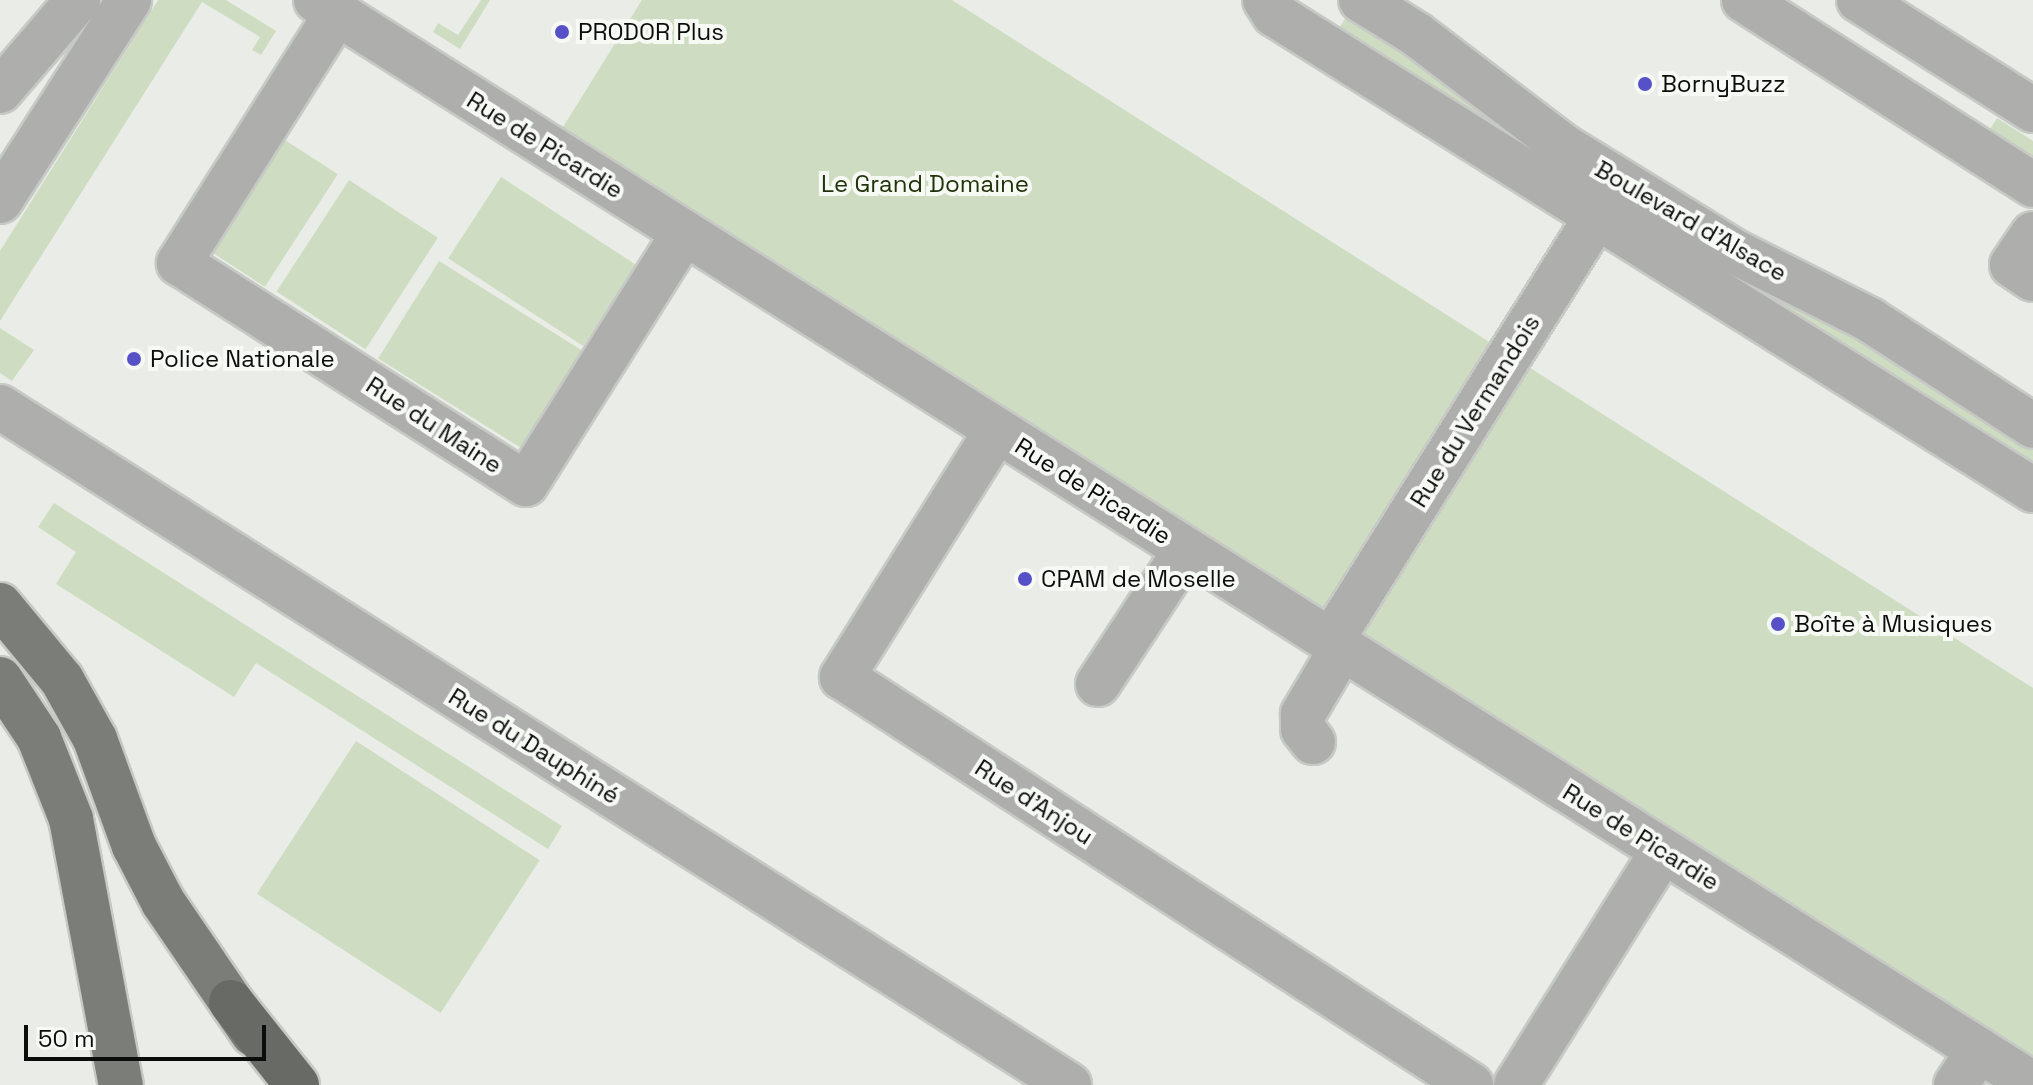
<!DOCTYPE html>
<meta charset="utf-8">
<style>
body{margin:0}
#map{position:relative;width:2033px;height:1085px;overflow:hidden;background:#eaede7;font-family:"Space Grotesk",sans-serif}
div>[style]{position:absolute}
.green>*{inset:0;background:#ceddc2;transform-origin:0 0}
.roads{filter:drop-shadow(2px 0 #c6c9c4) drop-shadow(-2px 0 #c6c9c4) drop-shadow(0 2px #c6c9c4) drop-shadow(0 -2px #c6c9c4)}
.minor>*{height:44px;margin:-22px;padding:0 22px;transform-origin:22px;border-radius:22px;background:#aeafad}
.major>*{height:44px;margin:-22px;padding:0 22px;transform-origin:22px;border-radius:22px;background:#7a7d78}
.highway>*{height:44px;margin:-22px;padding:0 22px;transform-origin:22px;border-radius:22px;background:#686b65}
.dots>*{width:22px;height:22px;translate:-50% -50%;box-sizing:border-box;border:4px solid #f7faf4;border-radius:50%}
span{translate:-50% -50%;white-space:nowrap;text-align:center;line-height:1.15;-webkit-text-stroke:8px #f7faf4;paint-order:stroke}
.poi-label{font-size:24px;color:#0b0d0b}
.left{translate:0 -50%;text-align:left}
.street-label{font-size:24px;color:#0b0d0b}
.park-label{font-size:24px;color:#20320a}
.scale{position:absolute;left:24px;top:1025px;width:242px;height:36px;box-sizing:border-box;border:4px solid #0b0d0b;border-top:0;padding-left:10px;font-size:24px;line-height:28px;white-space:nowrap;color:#0b0d0b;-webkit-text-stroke:6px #f7faf4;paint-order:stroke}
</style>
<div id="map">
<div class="green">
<i style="clip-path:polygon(158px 0,226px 0,276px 31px,261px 55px,252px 50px,260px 37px,202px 2px,0 321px,0 251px)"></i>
<i style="clip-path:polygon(481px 0,490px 0,460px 49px,433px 32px,438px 23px,458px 35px)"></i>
<i style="clip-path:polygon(642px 0,952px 0,2033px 688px,2033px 1084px,550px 148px)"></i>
<i style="clip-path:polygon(1350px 11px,1468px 92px,1543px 160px,1338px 30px)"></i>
<i style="clip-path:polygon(1997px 118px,2033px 141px,2033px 167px,1985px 137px)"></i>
<i style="left:285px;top:140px;width:63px;height:134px;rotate:33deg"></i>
<i style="left:501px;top:177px;width:161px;height:97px;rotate:33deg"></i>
<i style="left:349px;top:180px;width:106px;height:133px;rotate:33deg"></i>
<i style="clip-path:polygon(1688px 251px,1825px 312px,2033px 443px,2033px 468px)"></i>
<i style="left:439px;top:261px;width:173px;height:115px;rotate:32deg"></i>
<i style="clip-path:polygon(0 328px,34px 350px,12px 381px,0 373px)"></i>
<i style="clip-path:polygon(54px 503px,562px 826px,548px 849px,256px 663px,234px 697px,56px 584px,76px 552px,38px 527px)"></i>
<i style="left:356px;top:741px;width:219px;height:182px;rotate:33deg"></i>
</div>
<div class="roads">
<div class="minor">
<i style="left:316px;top:0;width:2031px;rotate:32.27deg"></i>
<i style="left:1265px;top:0;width:17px;rotate:57deg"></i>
<i style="left:1274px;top:14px;width:896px;rotate:32.09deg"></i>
<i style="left:1361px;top:0;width:65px;rotate:31.7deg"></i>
<i style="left:1416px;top:34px;width:185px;rotate:37.3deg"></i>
<i style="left:1563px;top:146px;width:204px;rotate:31.6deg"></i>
<i style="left:1737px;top:253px;width:149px;rotate:26.7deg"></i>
<i style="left:1870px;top:320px;width:194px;rotate:33deg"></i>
<i style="left:1744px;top:0;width:343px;rotate:32.6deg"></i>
<i style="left:1859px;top:0;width:206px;rotate:32.3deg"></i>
<i style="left:337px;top:13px;width:296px;rotate:122.3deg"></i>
<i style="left:179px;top:263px;width:411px;rotate:32.5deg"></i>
<i style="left:526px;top:484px;width:297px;rotate:-57.8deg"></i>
<i style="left:0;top:91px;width:120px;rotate:-49.4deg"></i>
<i style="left:0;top:201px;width:239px;rotate:-57.3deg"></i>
<i style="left:2033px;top:234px;width:37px;rotate:124deg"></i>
<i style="left:2012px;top:265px;width:25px;rotate:34deg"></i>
<i style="left:0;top:407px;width:1266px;rotate:32.38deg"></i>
<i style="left:997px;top:430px;width:292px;rotate:122.1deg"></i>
<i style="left:842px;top:677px;width:750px;rotate:32.97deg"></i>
<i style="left:1331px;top:641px;width:530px;rotate:-57.96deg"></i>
<i style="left:1098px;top:684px;width:160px;rotate:-56.7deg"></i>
<i style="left:1313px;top:742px;width:16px;rotate:-128deg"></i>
<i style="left:1303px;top:729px;width:15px;rotate:-90deg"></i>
<i style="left:1303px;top:714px;width:77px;rotate:-59.4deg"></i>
<i style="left:1516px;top:1085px;width:276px;rotate:-57.9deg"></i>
<i style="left:1956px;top:1085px;width:42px;rotate:-56.7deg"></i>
</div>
<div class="major">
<i style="left:0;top:605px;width:97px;rotate:50.4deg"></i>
<i style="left:62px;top:680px;width:68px;rotate:60.8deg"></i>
<i style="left:95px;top:739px;width:114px;rotate:70deg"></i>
<i style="left:134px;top:846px;width:63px;rotate:62.6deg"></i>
<i style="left:163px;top:902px;width:160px;rotate:55.7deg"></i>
<i style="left:0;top:679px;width:71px;rotate:56.5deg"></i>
<i style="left:39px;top:738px;width:87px;rotate:68.4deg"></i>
<i style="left:71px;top:819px;width:271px;rotate:79.4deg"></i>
</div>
<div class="highway">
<i style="left:231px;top:1002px;width:106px;rotate:51.5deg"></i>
</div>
</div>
<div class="dots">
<i style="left:562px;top:32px;background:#5751c8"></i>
<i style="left:1645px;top:84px;background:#5751c8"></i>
<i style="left:134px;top:359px;background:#5751c8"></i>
<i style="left:1025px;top:579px;background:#5751c8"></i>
<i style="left:1778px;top:624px;background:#5751c8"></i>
</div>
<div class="poi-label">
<span class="left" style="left:578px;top:32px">PRODOR Plus</span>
<span class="left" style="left:1661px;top:84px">BornyBuzz</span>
<span class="left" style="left:150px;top:359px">Police Nationale</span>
<span class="left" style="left:1041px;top:579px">CPAM de Moselle</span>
<span class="left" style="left:1794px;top:624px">Boîte à Musiques</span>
</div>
<div class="street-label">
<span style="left:545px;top:145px;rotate:32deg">Rue de Picardie</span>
<span style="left:1691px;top:221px;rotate:30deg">Boulevard d'Alsace</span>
<span style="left:1475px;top:411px;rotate:-58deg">Rue du Vermandois</span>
<span style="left:434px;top:425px;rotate:33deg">Rue du Maine</span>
<span style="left:1093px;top:491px;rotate:32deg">Rue de Picardie</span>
<span style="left:534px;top:746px;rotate:32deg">Rue du Dauphiné</span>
<span style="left:1034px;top:802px;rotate:33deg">Rue d'Anjou</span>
<span style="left:1641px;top:837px;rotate:32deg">Rue de Picardie</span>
</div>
<div class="park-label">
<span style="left:925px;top:184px">Le Grand Domaine</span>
</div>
<div class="scale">50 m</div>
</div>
